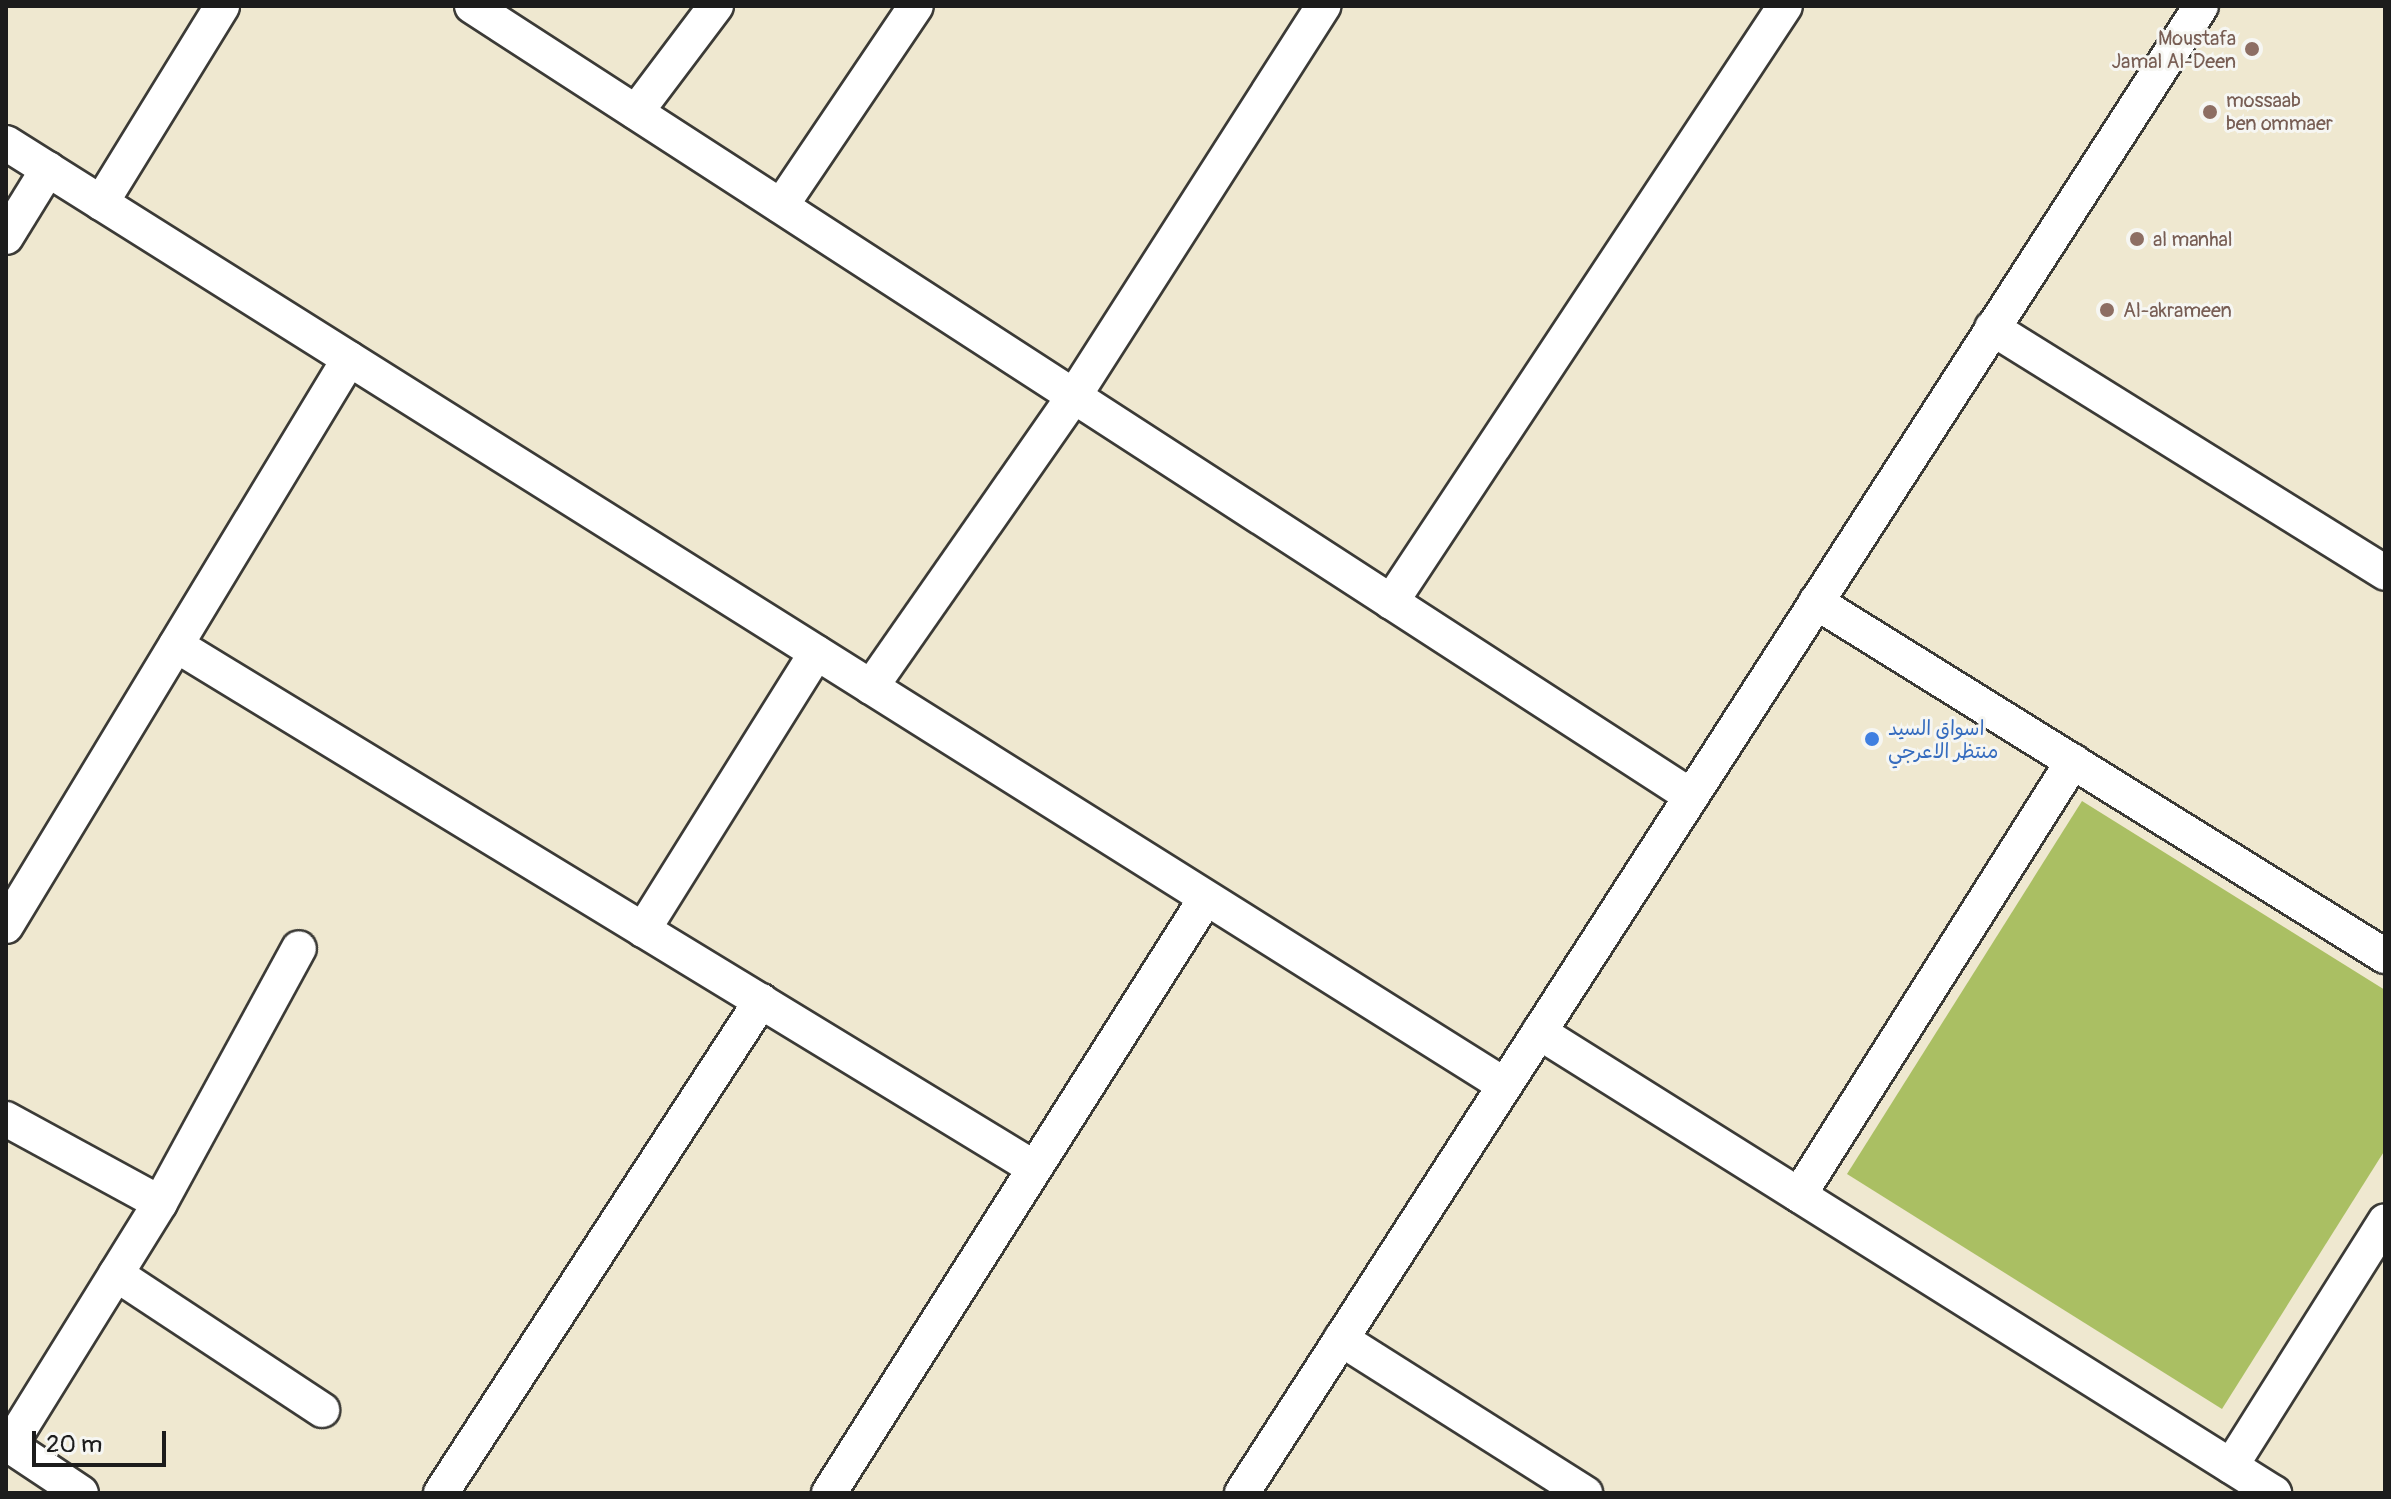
<!DOCTYPE html>
<meta charset="utf-8">
<style>
body{margin:0}
#map{position:relative;width:2391px;height:1499px;overflow:hidden;background:#efe8d0;font-family:Pangolin,"Playpen Sans Arabic",sans-serif}
div>[style]{position:absolute}
.green>*{inset:0;background:#aabf63}
.roads{filter:drop-shadow(2px 0 #3c3b37) drop-shadow(-2px 0 #3c3b37) drop-shadow(0 2px #3c3b37) drop-shadow(0 -2px #3c3b37)}
.street>*{height:34px;margin:-17px;padding:0 17px;transform-origin:17px;border-radius:17px;background:#fff}
.dots>*{width:22px;height:22px;translate:-50% -50%;box-sizing:border-box;border:4px solid #f6f6f2;border-radius:50%}
span{translate:-50% -50%;white-space:nowrap;text-align:center;line-height:1.15;-webkit-text-stroke:6px #f6f6f2;paint-order:stroke}
.education-label{font-size:20px;color:#785e54}
.right{translate:-100% -50%;text-align:right}
.left{translate:0 -50%;text-align:left}
.shop-label{font-size:20px;color:#366cbe}
.frame{position:absolute;inset:0;border:8px solid #1c1c1c;pointer-events:none}
.scale{position:absolute;left:32px;top:1431px;width:134px;height:36px;box-sizing:border-box;border:4px solid #1c1c1c;border-top:0;padding-left:10px;font-size:24px;line-height:28px;white-space:nowrap;color:#1c1c1c;-webkit-text-stroke:6px #f6f6f2;paint-order:stroke}
</style>
<div id="map">
<div class="green">
<i style="clip-path:polygon(2082px 801px,2385px 990px,2385px 1150px,2222px 1409px,1847px 1174px)"></i>
</div>
<div class="roads">
<div class="street">
<i style="left:472px;top:6px;width:1453px;rotate:32.95deg"></i>
<i style="left:636px;top:112px;width:133px;rotate:-53deg"></i>
<i style="left:6px;top:143px;width:1770px;rotate:32.16deg"></i>
<i style="left:101px;top:203px;width:231px;rotate:-58.4deg"></i>
<i style="left:781px;top:206px;width:241px;rotate:-56deg"></i>
<i style="left:6px;top:237px;width:80px;rotate:-58.3deg"></i>
<i style="left:1992px;top:328px;width:463px;rotate:31.9deg"></i>
<i style="left:1391px;top:602px;width:714px;rotate:-56.53deg"></i>
<i style="left:1816px;top:602px;width:670px;rotate:31.89deg"></i>
<i style="left:176px;top:645px;width:1005px;rotate:31.36deg"></i>
<i style="left:871px;top:687px;width:355px;rotate:-55.1deg"></i>
<i style="left:1074px;top:396px;width:463px;rotate:-57.4deg"></i>
<i style="left:6px;top:926px;width:663px;rotate:-58.83deg"></i>
<i style="left:643px;top:930px;width:327px;rotate:-58deg"></i>
<i style="left:1539px;top:1032px;width:868px;rotate:32.1deg"></i>
<i style="left:6px;top:1119px;width:175px;rotate:28.6deg"></i>
<i style="left:1799px;top:1195px;width:513px;rotate:-57.73deg"></i>
<i style="left:116px;top:1274px;width:247px;rotate:33.4deg"></i>
<i style="left:1341px;top:1339px;width:289px;rotate:32.3deg"></i>
<i style="left:6px;top:1443px;width:90px;rotate:33.7deg"></i>
<i style="left:10px;top:1445px;width:285px;rotate:-58.2deg"></i>
<i style="left:160px;top:1203px;width:290px;rotate:-61.4deg"></i>
<i style="left:2231px;top:1466px;width:289px;rotate:-57.8deg"></i>
<i style="left:441px;top:1493px;width:587px;rotate:-56.96deg"></i>
<i style="left:829px;top:1493px;width:704px;rotate:-57.64deg"></i>
<i style="left:1242px;top:1493px;width:1769px;rotate:-57.18deg"></i>
</div>
</div>
<div class="dots">
<i style="left:2252px;top:49px;background:#8d6e63"></i>
<i style="left:2210px;top:112px;background:#8d6e63"></i>
<i style="left:2137px;top:239px;background:#8d6e63"></i>
<i style="left:2107px;top:310px;background:#8d6e63"></i>
<i style="left:1872px;top:739px;background:#3f7fe0"></i>
</div>
<div class="education-label">
<span class="right" style="left:2236px;top:50px">Moustafa<br>Jamal Al-Deen</span>
<span class="left" style="left:2226px;top:112px">mossaab<br>ben ommaer</span>
<span class="left" style="left:2153px;top:239px">al manhal</span>
<span class="left" style="left:2123px;top:310px">Al-akrameen</span>
</div>
<div class="shop-label">
<span class="left" style="left:1888px;top:740px">اسواق السيد<br>منتظر الاعرجي</span>
</div>
<div class="frame"></div>
<div class="scale">20 m</div>
</div>
